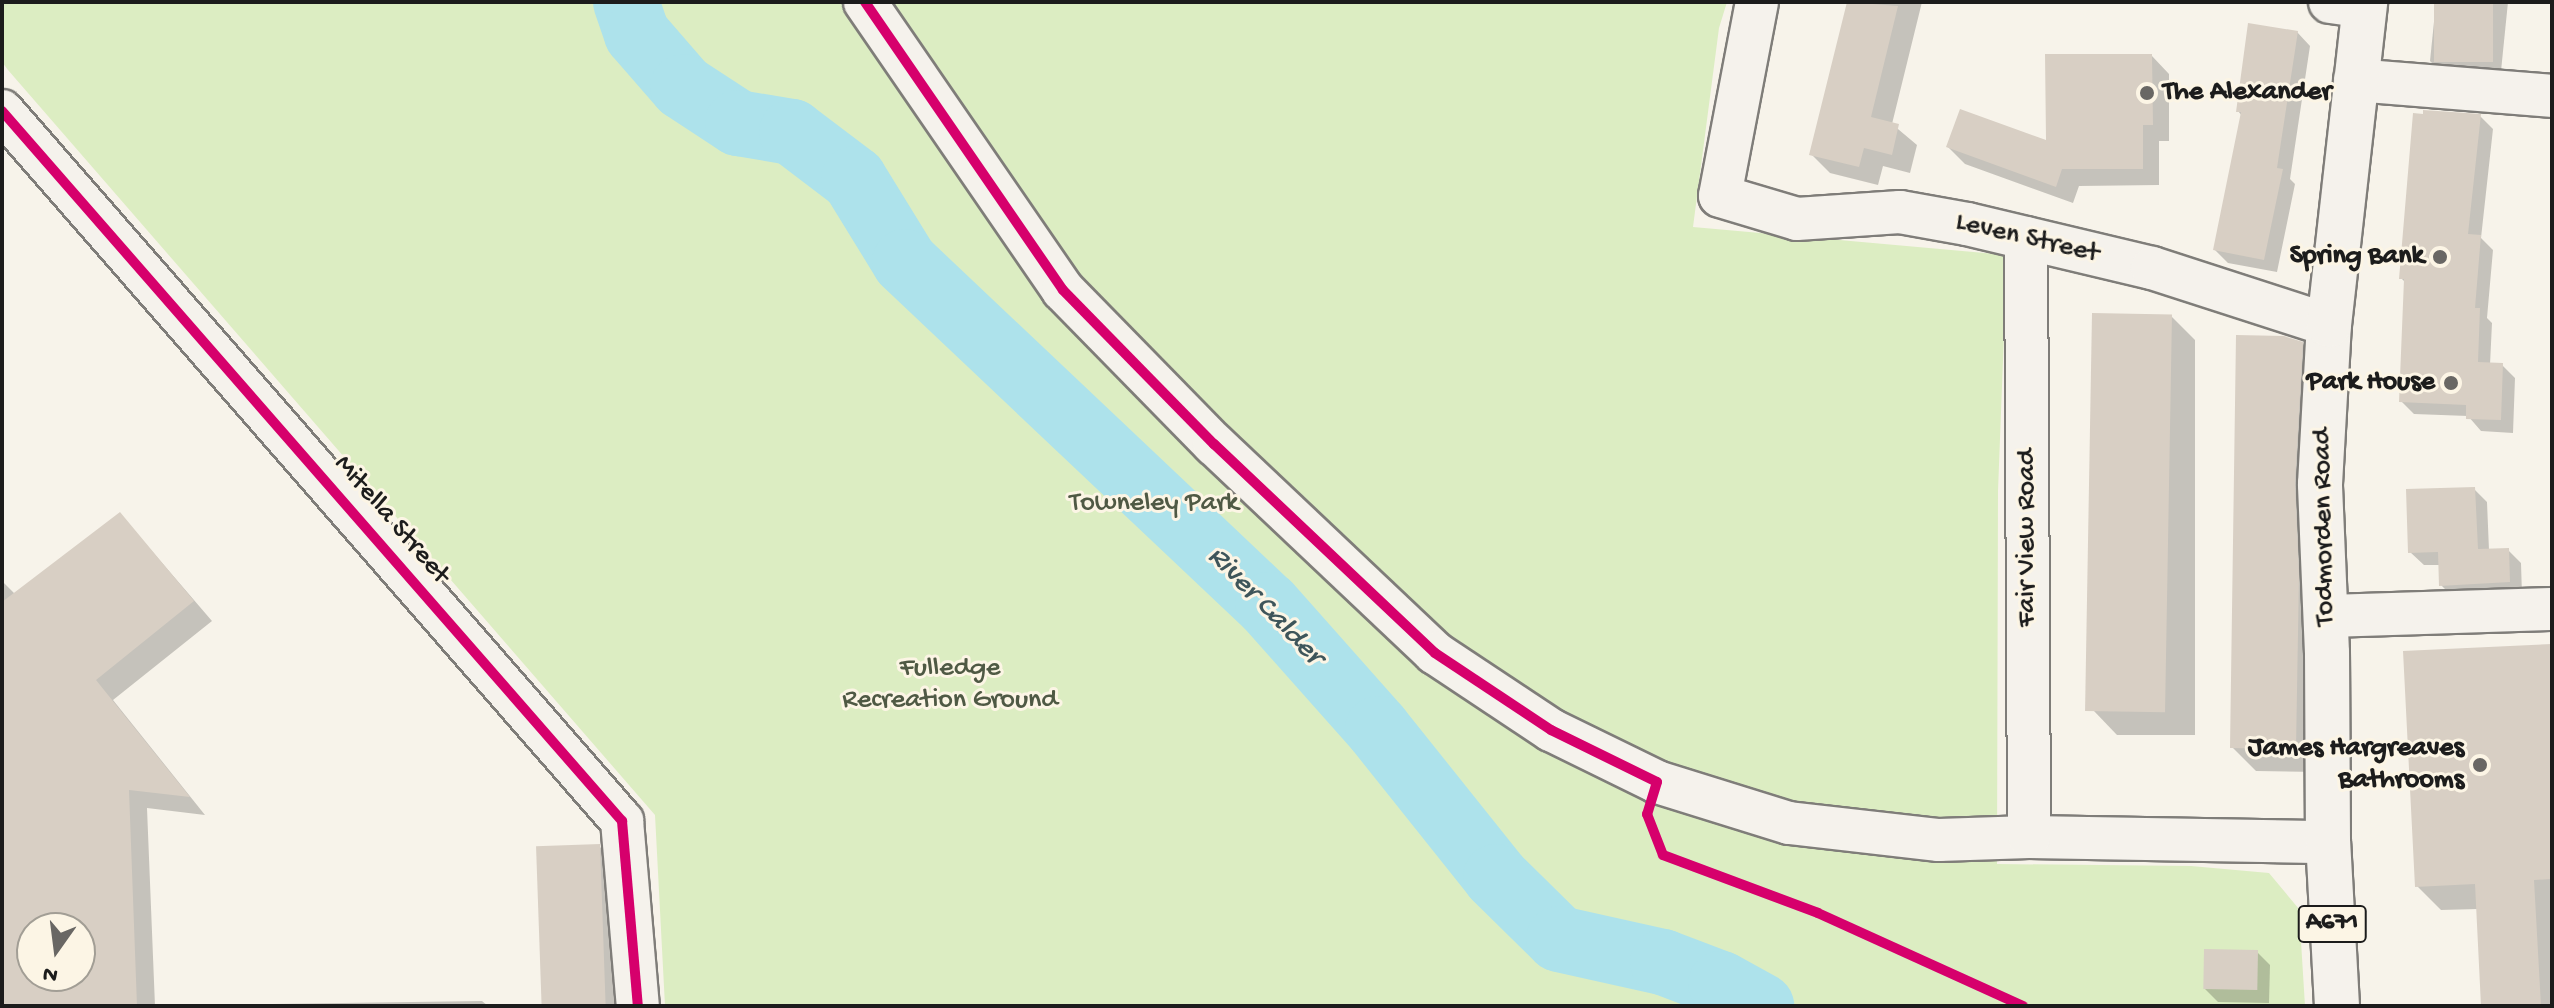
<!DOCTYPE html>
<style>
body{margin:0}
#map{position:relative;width:2554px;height:1008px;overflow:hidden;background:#f7f3ea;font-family:"Gochi Hand",sans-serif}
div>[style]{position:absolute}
.green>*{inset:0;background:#dcedc2}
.shadow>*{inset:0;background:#0003}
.river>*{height:66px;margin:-33px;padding:0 33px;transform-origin:33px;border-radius:33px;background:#ade2eb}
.building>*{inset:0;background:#d8cfc4;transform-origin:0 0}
.roads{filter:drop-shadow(2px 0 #7f7d79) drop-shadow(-2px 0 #7f7d79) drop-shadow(0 2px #7f7d79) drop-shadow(0 -2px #7f7d79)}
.minor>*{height:42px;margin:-21px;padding:0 21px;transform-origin:21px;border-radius:21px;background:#f5f2ec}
.highway>*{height:44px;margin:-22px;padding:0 22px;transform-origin:22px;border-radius:22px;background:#f5f2ec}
.cycleway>*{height:10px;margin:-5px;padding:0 5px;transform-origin:5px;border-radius:5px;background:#d6006c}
.dots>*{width:22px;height:22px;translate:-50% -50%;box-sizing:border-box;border:4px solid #fcf5e5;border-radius:50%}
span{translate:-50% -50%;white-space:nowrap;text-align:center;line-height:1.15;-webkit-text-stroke:6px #fcf5e5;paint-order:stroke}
.shield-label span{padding:2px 6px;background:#fcf5e5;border:2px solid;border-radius:6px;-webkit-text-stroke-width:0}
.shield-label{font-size:26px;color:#1c1c1c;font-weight:700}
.poi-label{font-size:28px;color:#1c1c1c;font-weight:700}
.left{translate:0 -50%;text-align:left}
.right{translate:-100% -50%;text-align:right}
.street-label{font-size:28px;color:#1c1c1c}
.park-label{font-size:28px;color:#4f5944}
.water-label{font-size:30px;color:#3e555a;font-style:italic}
.frame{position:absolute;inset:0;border:4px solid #1c1c1c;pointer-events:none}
.north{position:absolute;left:16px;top:912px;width:80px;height:80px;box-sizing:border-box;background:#fcf5e5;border:2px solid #a29e95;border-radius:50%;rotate:194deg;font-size:22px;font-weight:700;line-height:32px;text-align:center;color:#1c1c1c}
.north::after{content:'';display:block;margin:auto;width:28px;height:36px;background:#696764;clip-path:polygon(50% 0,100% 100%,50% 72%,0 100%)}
</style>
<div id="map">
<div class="green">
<i style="clip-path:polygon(2px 2px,1727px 2px,1719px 28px,1693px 227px,2007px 255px,1998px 491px,1997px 864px,2191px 866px,2269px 873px,2299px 909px,2305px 1006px,665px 1006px,655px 815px,8px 70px,2px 62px)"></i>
</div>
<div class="shadow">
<i style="clip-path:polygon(1848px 2px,1922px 2px,1892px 124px,1917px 145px,1910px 173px,1883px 166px,1878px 185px,1830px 173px,1811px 154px)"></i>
<i style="clip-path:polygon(2436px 2px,2508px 2px,2500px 81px,2445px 76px,2430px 61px)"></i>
<i style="clip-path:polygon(2297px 32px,2310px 46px,2290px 179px,2295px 184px,2277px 272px,2228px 263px,2215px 250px,2242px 116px,2238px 111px)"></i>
<i style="clip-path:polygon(2152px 56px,2169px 74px,2169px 141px,2159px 141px,2159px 185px,2079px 186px,2073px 203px,1965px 164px,1948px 147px,2048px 143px)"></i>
<i style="clip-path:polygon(2480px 116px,2493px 129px,2481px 238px,2493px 250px,2487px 318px,2492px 323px,2490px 365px,2502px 365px,2515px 378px,2513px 433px,2481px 431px,2468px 416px,2414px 414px,2401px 401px,2406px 283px,2401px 278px)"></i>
<i style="clip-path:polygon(2171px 316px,2195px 340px,2195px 735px,2117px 735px,2093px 710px)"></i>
<i style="clip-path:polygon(2302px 343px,2326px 368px,2319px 772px,2256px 771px,2232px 747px)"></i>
<i style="clip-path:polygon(2474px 489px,2487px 502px,2489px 550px,2508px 550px,2521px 563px,2522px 595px,2454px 598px,2441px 585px,2440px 565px,2424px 565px,2410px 552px)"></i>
<i style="clip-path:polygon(evenodd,120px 514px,212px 621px,113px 700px,205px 815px,147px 808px,155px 1006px,2px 1006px,2px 581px,15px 594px,120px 514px,32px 928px,80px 928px,80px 976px,32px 976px,32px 928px)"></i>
<i style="clip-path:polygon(2552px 646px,2552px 1006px,2483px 1006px,2478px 909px,2441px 910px,2417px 886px)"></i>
<i style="clip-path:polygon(599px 846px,618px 865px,624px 1006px,544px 1006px)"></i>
<i style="clip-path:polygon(2257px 952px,2270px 965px,2269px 1003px,2218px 1002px,2205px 989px)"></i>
<i style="clip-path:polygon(482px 1001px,488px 1006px,199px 1006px,199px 1005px)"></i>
</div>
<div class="river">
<i style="left:626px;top:2px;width:34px;rotate:71deg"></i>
<i style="left:637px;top:34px;width:70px;rotate:49deg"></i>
<i style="left:683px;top:87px;width:66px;rotate:33.2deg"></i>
<i style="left:738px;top:123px;width:55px;rotate:9.5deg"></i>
<i style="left:792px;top:132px;width:78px;rotate:37.2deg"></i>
<i style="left:854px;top:179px;width:97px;rotate:58.4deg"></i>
<i style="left:905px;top:262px;width:499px;rotate:43.4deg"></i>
<i style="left:1268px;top:605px;width:166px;rotate:48.4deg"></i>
<i style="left:1378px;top:729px;width:189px;rotate:51.4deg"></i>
<i style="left:1496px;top:877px;width:88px;rotate:44.5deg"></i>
<i style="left:1559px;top:939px;width:107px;rotate:12.5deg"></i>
<i style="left:1663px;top:962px;width:62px;rotate:20.8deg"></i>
<i style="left:1721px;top:984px;width:46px;rotate:28.8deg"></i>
</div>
<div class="building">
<i style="clip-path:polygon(1847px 2px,1898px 6px,1871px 117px,1899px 124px,1892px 155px,1864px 148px,1859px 167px,1809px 155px)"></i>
<i style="left:2434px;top:2px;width:59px;height:60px"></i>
<i style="clip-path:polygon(2248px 23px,2298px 31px,2277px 168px,2283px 169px,2264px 260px,2213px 250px,2241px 112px,2236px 112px)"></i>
<i style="clip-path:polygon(2045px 54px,2152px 54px,2153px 125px,2143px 125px,2143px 169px,2062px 169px,2056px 187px,1946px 147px,1960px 109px,2046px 140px)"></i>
<i style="clip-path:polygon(2423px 110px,2481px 114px,2468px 234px,2481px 235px,2475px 308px,2480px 308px,2478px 362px,2503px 363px,2501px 420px,2466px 419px,2466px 405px,2399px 402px,2404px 279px,2399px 279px,2413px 113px,2423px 114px)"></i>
<i style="left:2092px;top:313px;width:80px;height:398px;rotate:1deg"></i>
<i style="clip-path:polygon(2236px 335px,2284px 336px,2303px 342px,2295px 483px,2299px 575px,2296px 749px,2230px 748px)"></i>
<i style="clip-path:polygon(2475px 487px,2478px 549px,2509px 548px,2510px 582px,2439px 586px,2438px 552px,2408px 553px,2406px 489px)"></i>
<i style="clip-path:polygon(evenodd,120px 512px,194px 601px,96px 680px,190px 797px,129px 790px,137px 1006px,2px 1006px,2px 602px,120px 512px,32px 928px,80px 928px,80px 976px,32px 976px,32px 928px)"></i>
<i style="clip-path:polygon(2552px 644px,2552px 879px,2534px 880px,2541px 1006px,2481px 1006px,2475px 884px,2415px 887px,2403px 651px)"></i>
<i style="left:600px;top:844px;width:162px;height:64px;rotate:88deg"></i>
<i style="left:2204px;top:949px;width:54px;height:40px;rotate:1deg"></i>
</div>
<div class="roads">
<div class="minor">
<i style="left:865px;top:2px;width:349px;rotate:55.5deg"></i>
<i style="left:1063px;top:290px;width:216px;rotate:45.6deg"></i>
<i style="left:1214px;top:444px;width:304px;rotate:43.4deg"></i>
<i style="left:1435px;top:653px;width:139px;rotate:33.6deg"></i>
<i style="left:1551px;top:730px;width:118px;rotate:26.1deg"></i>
<i style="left:1657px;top:782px;width:138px;rotate:17.3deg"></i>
<i style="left:1789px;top:823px;width:151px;rotate:6.5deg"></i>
<i style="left:1939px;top:840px;width:90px;rotate:-1.9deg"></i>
<i style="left:2029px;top:837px;width:299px;rotate:1deg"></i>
<i style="left:1757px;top:2px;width:197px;rotate:100.8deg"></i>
<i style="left:1720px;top:196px;width:80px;rotate:16.6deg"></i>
<i style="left:1797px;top:219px;width:103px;rotate:-3.9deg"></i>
<i style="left:1900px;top:212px;width:68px;rotate:10.2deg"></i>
<i style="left:1967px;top:224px;width:190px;rotate:13.4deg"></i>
<i style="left:2152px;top:268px;width:186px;rotate:17.9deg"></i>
<i style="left:2330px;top:2px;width:35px;rotate:8deg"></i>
<i style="left:2355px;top:80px;width:198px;rotate:4.6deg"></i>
<i style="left:2px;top:111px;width:943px;rotate:48.87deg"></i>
<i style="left:622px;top:821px;width:186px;rotate:85.1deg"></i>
<i style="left:2026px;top:238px;width:599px;rotate:89.71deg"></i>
<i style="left:2326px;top:616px;width:226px;rotate:-1.8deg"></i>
</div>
<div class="highway">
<i style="left:2337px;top:1006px;width:164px;rotate:-93.1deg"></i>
<i style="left:2328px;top:842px;width:189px;rotate:-90.3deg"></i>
<i style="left:2327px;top:653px;width:169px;rotate:-92.4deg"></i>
<i style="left:2320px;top:484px;width:159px;rotate:-86.8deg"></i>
<i style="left:2329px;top:325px;width:325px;rotate:-83.6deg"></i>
</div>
</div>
<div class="cycleway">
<i style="left:865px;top:2px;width:349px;rotate:55.5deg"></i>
<i style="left:1063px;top:290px;width:216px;rotate:45.6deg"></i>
<i style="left:1214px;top:444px;width:304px;rotate:43.4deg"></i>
<i style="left:1435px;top:653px;width:139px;rotate:33.6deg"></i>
<i style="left:1551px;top:730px;width:118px;rotate:26.1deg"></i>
<i style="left:1657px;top:782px;width:34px;rotate:107deg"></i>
<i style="left:1647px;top:814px;width:44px;rotate:68.7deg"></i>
<i style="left:1663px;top:855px;width:165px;rotate:20.5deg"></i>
<i style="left:1818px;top:913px;width:225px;rotate:24.4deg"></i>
<i style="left:2px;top:111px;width:943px;rotate:48.87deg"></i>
<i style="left:622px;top:821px;width:186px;rotate:85.1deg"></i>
</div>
<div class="dots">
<i style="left:2147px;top:93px;background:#696764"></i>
<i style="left:2440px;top:257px;background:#696764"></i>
<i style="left:2451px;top:383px;background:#696764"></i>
<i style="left:2480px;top:765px;background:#696764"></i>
</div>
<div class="shield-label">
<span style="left:2332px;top:924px">A671</span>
</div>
<div class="poi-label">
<span class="left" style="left:2163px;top:93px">The Alexander</span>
<span class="right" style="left:2424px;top:257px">Spring Bank</span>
<span class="right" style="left:2435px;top:383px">Park House</span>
<span class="right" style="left:2464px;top:765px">James Hargreaves<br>Bathrooms</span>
</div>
<div class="street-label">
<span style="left:2027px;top:239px;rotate:13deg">Leven Street</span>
<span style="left:391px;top:520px;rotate:49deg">Mitella Street</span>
<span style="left:2325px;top:527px;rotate:-91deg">Todmorden Road</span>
<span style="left:2028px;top:538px;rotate:-90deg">Fair View Road</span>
</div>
<div class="park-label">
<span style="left:1154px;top:504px">Towneley Park</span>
<span style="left:950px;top:685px">Fulledge<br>Recreation Ground</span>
</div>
<div class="water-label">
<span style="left:1264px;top:607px;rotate:46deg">River Calder</span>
</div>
<div class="frame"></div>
<div class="north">N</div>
</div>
